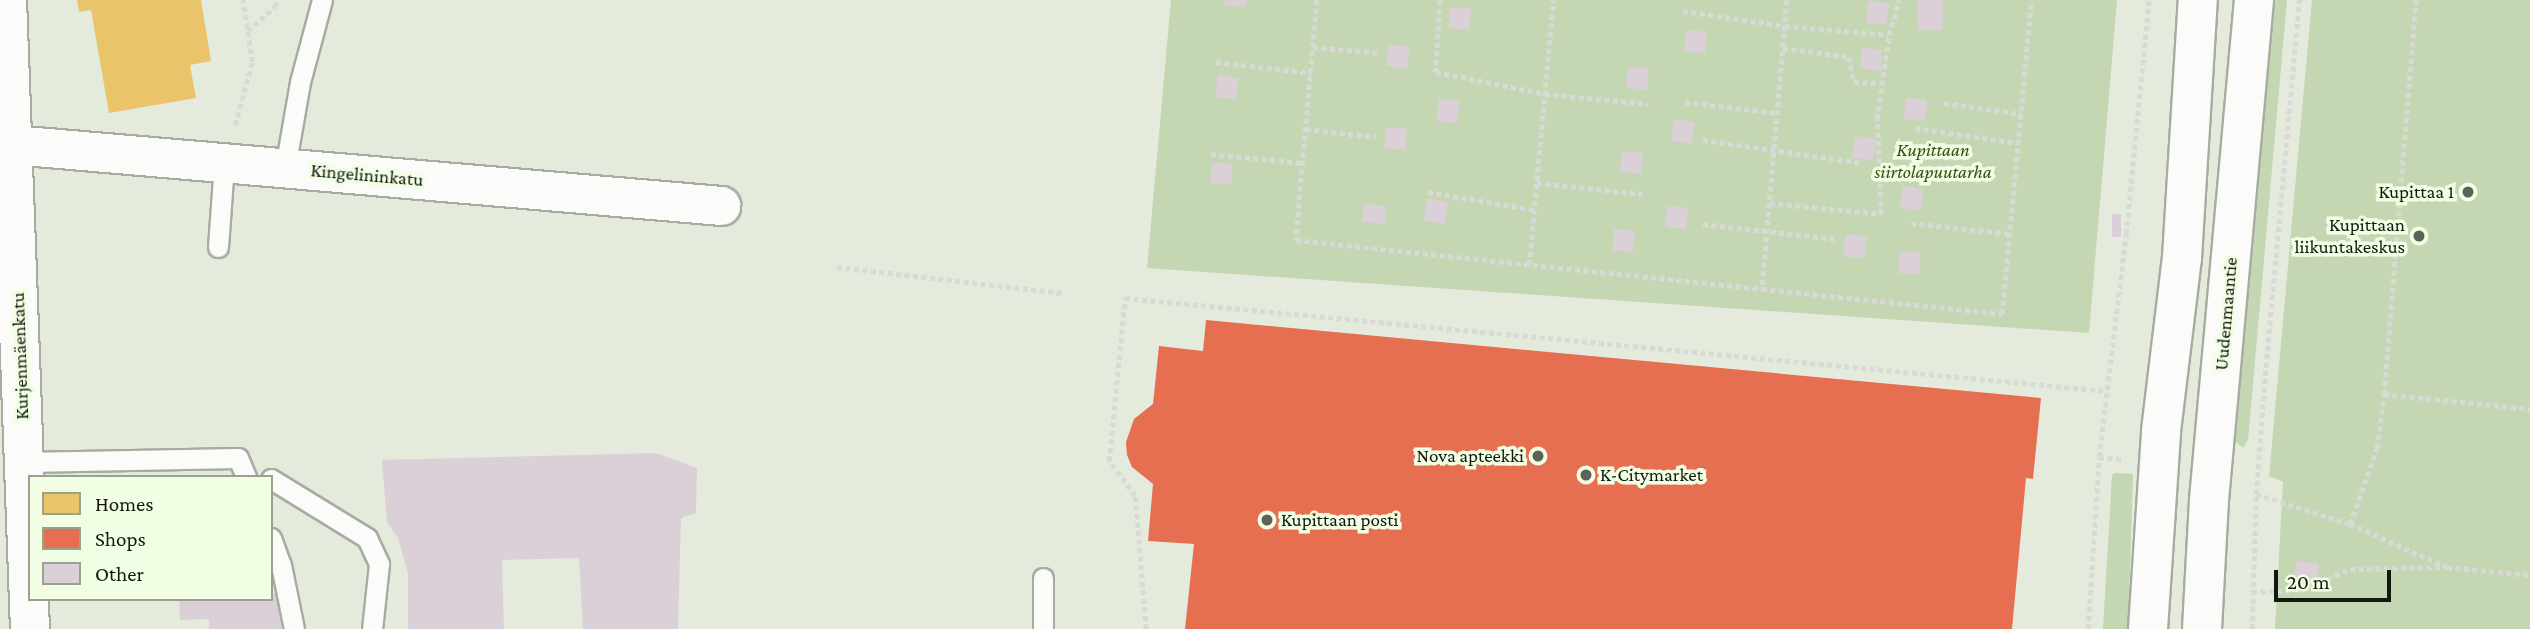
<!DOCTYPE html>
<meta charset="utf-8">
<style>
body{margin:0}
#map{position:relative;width:2530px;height:629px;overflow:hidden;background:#e4ebdc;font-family:"Crimson Pro",serif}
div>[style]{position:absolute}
.green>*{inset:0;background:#c5d6b2}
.homes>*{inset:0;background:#e9c46a}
.shops>*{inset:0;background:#e76f51}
.building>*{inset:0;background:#dbd0d8;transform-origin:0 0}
.path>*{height:4.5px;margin-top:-2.25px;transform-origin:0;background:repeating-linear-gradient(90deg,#d8dad6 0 5px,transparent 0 8.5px)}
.roads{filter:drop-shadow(2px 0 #a7aca1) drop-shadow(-2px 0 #a7aca1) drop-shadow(0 2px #a7aca1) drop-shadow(0 -2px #a7aca1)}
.lane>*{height:19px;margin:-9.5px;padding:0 9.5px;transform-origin:9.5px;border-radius:9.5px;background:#fbfcfa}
.street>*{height:38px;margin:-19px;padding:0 19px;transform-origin:19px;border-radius:19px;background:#fbfcfa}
.secondary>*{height:38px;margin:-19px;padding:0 19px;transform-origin:19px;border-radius:19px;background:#fbfcfa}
.dots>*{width:19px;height:19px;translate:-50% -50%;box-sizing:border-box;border:4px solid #f1fee4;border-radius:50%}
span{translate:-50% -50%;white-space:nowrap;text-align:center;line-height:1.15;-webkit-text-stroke:7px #f1fee4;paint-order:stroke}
.park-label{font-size:19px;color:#354e0d;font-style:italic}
.street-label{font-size:19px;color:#13180f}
.poi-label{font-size:19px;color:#13180f}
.right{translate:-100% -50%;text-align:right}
.left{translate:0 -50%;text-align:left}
.legend{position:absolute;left:28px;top:475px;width:245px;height:126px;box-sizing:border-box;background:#f1fee4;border:2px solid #98a28f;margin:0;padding:9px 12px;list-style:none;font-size:21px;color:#13180f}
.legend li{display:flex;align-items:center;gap:14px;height:35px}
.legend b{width:35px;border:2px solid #98a28f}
.scale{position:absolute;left:2274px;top:570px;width:117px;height:32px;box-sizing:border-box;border:4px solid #13180f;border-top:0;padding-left:9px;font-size:21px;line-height:24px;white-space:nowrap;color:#13180f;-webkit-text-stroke:5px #f1fee4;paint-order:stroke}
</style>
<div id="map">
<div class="green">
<i style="clip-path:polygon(1171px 0,2117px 0,2089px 333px,1147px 268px)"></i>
<i style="clip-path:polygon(2275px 0,2287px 0,2248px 440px,2243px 448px,2234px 440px)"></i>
<i style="clip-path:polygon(2312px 0,2530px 0,2530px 629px,2275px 629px,2283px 482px,2269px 476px)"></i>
<i style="clip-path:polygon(2115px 473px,2133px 474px,2128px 629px,2103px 629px,2112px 475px)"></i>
</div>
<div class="homes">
<i style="clip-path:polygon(77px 0,201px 0,211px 61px,190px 65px,196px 98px,109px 113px,91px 10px,79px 12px)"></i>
</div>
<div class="shops">
<i style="clip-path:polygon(1206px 320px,2041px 398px,2033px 479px,2026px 478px,2012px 629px,1185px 629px,1194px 544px,1148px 541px,1153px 484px,1132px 467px,1127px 455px,1126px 442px,1134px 419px,1153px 404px,1159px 346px,1203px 351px)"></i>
</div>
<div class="building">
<i style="clip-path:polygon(1225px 0,1246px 0,1245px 7px,1224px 5px)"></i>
<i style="left:1918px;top:0;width:25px;height:30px"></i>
<i style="left:1868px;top:1px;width:21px;height:22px;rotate:5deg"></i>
<i style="left:1450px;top:7px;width:21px;height:21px;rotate:5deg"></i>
<i style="left:1686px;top:30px;width:21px;height:21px;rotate:5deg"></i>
<i style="left:1389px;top:44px;width:21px;height:22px;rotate:8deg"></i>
<i style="clip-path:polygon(1862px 47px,1882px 50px,1881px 71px,1860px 68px)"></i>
<i style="left:1628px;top:67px;width:21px;height:21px;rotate:5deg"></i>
<i style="left:1218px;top:75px;width:21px;height:22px;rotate:8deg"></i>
<i style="left:1906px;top:98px;width:21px;height:21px;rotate:5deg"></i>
<i style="left:1439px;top:99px;width:21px;height:22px;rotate:8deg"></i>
<i style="left:1674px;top:119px;width:21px;height:22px;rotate:8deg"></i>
<i style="left:1386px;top:127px;width:21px;height:21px;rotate:5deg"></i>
<i style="left:1855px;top:136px;width:21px;height:22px;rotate:8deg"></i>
<i style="left:1622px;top:151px;width:21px;height:21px;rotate:5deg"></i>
<i style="left:1212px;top:162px;width:21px;height:21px;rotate:5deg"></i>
<i style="left:1903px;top:186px;width:21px;height:22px;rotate:8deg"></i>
<i style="left:1427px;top:199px;width:21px;height:22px;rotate:8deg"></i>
<i style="left:1364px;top:204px;width:22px;height:18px;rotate:5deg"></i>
<i style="left:1667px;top:206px;width:21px;height:21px;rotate:5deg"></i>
<i style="left:2112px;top:214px;width:9px;height:23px"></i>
<i style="left:1614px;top:229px;width:21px;height:21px;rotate:5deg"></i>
<i style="left:1846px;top:234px;width:21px;height:22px;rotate:8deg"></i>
<i style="left:1900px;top:251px;width:21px;height:22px;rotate:5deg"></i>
<i style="clip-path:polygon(656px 453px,697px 468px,696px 513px,681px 518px,678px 629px,583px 629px,579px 558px,502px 560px,504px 629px,408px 629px,408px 573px,398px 538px,387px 522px,382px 460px)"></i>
<i style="left:2296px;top:561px;width:23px;height:17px;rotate:7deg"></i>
<i style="clip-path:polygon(271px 593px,281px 596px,283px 629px,209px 629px,209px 619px,180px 620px,179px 599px,271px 599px)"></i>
</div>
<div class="path">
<i style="left:1317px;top:0;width:241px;rotate:95deg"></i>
<i style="left:1296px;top:240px;width:469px;rotate:6deg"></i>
<i style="left:1440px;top:0;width:72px;rotate:93.2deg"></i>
<i style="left:1436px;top:72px;width:111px;rotate:11.4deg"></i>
<i style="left:1545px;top:94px;width:104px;rotate:5.5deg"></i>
<i style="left:1787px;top:0;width:290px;rotate:94.9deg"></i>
<i style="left:1762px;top:289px;width:241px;rotate:5.9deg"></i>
<i style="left:2002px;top:314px;width:315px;rotate:-84.7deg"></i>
<i style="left:1683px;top:11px;width:103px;rotate:8.4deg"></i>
<i style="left:1785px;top:26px;width:104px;rotate:4.9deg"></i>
<i style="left:248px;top:31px;width:36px;rotate:-42deg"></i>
<i style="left:275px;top:7px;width:7px;rotate:-74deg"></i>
<i style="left:1313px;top:47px;width:68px;rotate:5deg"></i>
<i style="left:1783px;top:48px;width:67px;rotate:7.8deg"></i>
<i style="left:1849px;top:57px;width:25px;rotate:79deg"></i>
<i style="left:1854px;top:82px;width:28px;rotate:2deg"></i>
<i style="left:1216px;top:62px;width:96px;rotate:6.6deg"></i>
<i style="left:1685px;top:102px;width:93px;rotate:6.8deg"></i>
<i style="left:1944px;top:103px;width:78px;rotate:8.1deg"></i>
<i style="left:235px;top:125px;width:65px;rotate:-74.9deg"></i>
<i style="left:252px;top:62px;width:63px;rotate:-98.3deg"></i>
<i style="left:1915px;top:128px;width:104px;rotate:8.3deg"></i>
<i style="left:1306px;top:129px;width:70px;rotate:6.5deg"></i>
<i style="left:1703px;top:140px;width:161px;rotate:8.2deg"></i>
<i style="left:1211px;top:154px;width:92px;rotate:5.6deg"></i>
<i style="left:1537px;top:183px;width:106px;rotate:6deg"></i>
<i style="left:1428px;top:192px;width:108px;rotate:9.6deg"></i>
<i style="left:1770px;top:203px;width:112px;rotate:5.7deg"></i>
<i style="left:1881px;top:214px;width:95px;rotate:-92.4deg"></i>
<i style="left:1877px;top:119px;width:85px;rotate:-81.9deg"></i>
<i style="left:1889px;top:35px;width:36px;rotate:-74deg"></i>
<i style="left:1911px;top:223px;width:100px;rotate:6.3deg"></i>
<i style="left:1703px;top:224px;width:132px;rotate:6.5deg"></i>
<i style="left:1529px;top:265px;width:266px;rotate:-84.8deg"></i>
<i style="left:837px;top:267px;width:227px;rotate:6.6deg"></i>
<i style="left:2384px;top:394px;width:147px;rotate:5.9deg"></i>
<i style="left:2099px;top:457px;width:23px;rotate:5deg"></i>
<i style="left:2256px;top:494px;width:99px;rotate:17.7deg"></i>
<i style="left:2350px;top:524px;width:104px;rotate:23.9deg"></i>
<i style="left:2350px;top:524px;width:81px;rotate:-70.4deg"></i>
<i style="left:2377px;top:448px;width:54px;rotate:-82.6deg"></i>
<i style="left:2384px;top:394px;width:395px;rotate:-85.4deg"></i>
<i style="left:2252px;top:592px;width:52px;rotate:-2.2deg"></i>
<i style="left:2304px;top:590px;width:51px;rotate:-24.5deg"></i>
<i style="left:2350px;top:569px;width:97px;rotate:-1.2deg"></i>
<i style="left:2447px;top:567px;width:83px;rotate:5.5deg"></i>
<i style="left:1146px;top:629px;width:133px;rotate:-94.7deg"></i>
<i style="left:1135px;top:496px;width:44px;rotate:-126.6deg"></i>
<i style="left:1109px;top:461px;width:164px;rotate:-84.4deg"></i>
<i style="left:1125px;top:298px;width:985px;rotate:5.42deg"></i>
<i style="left:2088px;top:629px;width:172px;rotate:-86.3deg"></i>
<i style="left:2099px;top:457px;width:225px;rotate:-83.1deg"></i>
<i style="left:2126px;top:234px;width:235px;rotate:-84.4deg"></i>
<i style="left:2252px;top:629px;width:135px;rotate:-88.3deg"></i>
<i style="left:2256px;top:494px;width:118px;rotate:-85.6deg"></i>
<i style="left:2265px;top:376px;width:378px;rotate:-84.8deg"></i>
</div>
<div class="roads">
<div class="lane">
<i style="left:285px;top:168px;width:87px;rotate:-80.1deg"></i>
<i style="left:300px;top:82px;width:85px;rotate:-75deg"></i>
<i style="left:218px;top:247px;width:84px;rotate:-85.9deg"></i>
<i style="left:24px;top:462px;width:214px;rotate:-1.1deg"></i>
<i style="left:238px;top:458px;width:21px;rotate:67deg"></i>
<i style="left:271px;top:479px;width:113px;rotate:31.6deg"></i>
<i style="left:367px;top:538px;width:29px;rotate:65deg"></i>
<i style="left:379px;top:564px;width:65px;rotate:96.1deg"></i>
<i style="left:271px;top:538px;width:29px;rotate:70deg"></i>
<i style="left:281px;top:565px;width:65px;rotate:78.5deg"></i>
<i style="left:1043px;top:629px;width:51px;rotate:-90deg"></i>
</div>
<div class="street">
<i style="left:7px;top:0;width:629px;rotate:87.91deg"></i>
<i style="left:13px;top:145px;width:711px;rotate:4.92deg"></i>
</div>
<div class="secondary">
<i style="left:2148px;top:629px;width:198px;rotate:-86.2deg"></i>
<i style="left:2161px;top:431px;width:174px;rotate:-83.1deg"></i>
<i style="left:2182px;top:258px;width:258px;rotate:-86.5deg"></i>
<i style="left:2202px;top:629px;width:129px;rotate:-86.9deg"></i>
<i style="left:2209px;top:500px;width:502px;rotate:-84.86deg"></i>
</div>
</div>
<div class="dots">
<i style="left:2468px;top:192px;background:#5c6257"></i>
<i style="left:2419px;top:236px;background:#5c6257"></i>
<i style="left:1538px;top:456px;background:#5c6257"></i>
<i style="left:1586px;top:475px;background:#5c6257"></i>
<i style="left:1267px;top:520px;background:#5c6257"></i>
</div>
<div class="park-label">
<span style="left:1933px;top:161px">Kupittaan<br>siirtolapuutarha</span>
</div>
<div class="street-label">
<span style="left:367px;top:175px;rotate:5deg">Kingelininkatu</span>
<span style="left:2226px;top:314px;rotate:-85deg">Uudenmaantie</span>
<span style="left:20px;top:356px;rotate:-92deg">Kurjenmäenkatu</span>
</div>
<div class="poi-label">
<span class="right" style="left:2454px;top:192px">Kupittaa 1</span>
<span class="right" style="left:2405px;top:236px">Kupittaan<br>liikuntakeskus</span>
<span class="right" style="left:1524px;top:456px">Nova apteekki</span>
<span class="left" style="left:1600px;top:475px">K-Citymarket</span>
<span class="left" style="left:1281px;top:520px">Kupittaan posti</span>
</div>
<ul class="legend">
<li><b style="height:19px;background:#e9c46a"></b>Homes</li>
<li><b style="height:19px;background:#e76f51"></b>Shops</li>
<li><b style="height:19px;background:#dbd0d8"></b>Other</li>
</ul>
<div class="scale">20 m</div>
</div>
